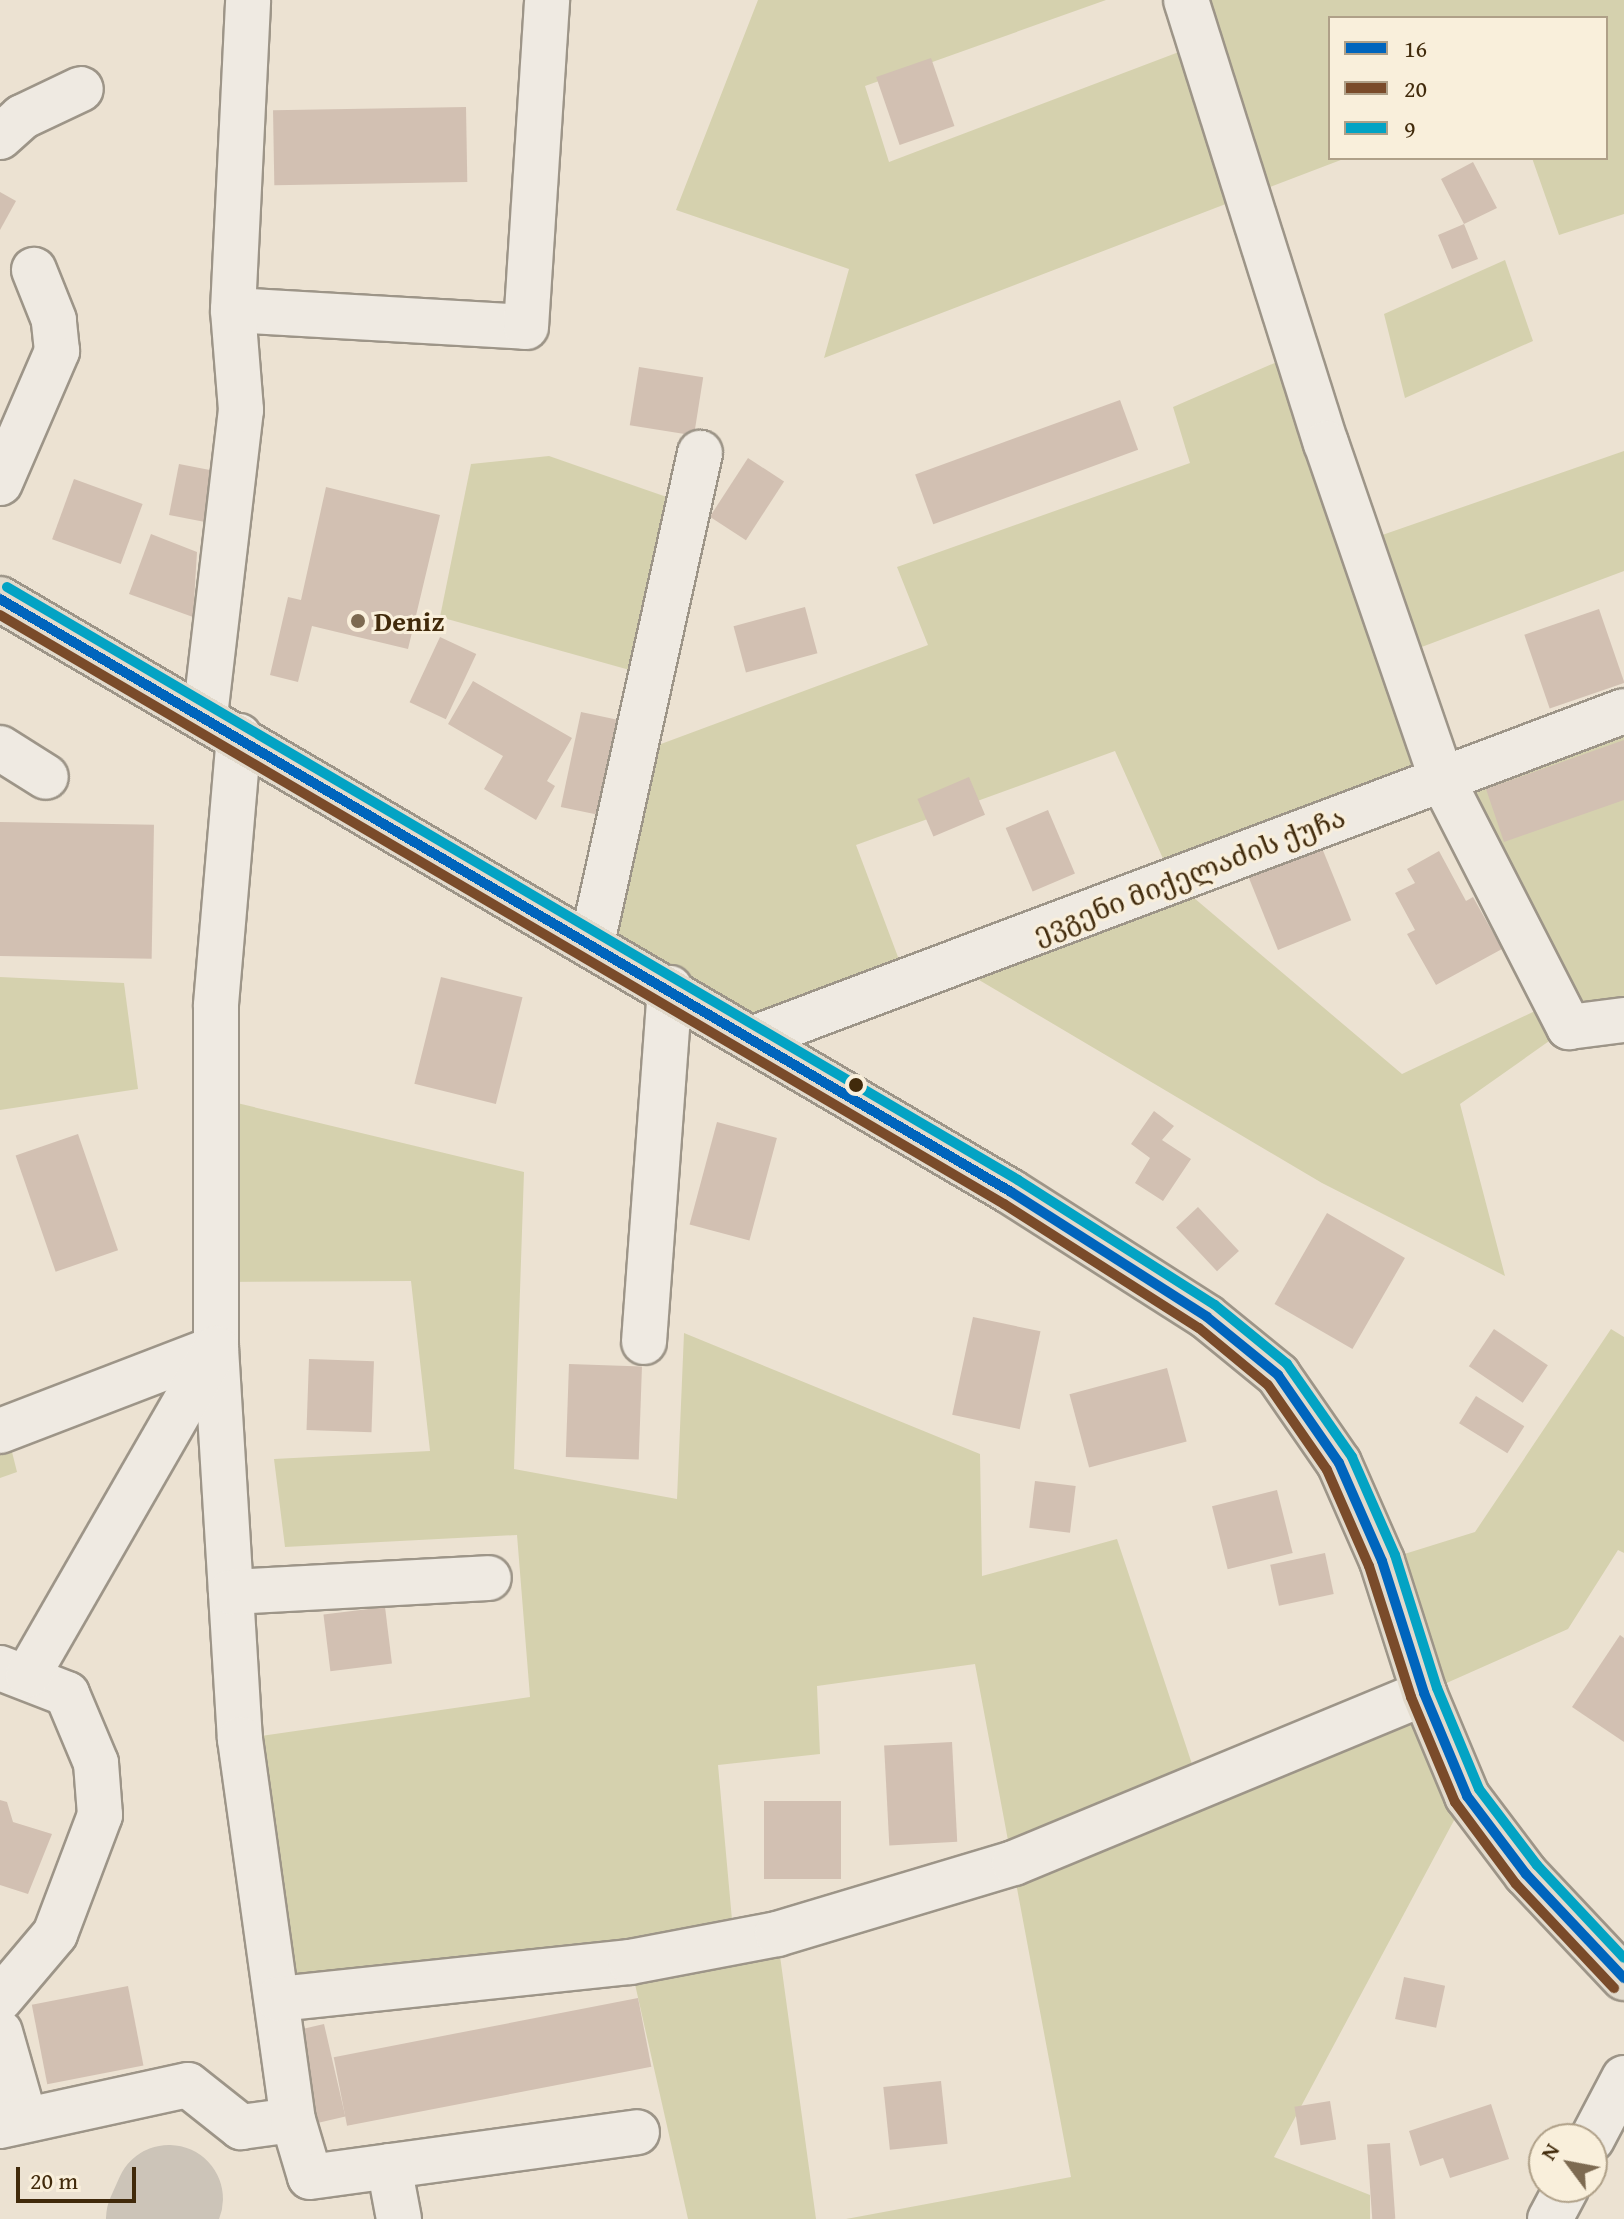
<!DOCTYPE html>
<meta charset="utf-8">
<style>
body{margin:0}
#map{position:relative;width:1624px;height:2219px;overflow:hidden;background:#ece2d2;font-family:"Gentium Book Plus","Noto Serif Georgian",serif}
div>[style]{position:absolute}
.green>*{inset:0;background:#d5d1ae}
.taxiway>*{height:108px;margin:-54px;padding:0 54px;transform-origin:54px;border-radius:54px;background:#ccc4b8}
.building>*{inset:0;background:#d2c0b2;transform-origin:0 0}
.roads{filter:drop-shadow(2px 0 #9d9588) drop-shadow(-2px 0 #9d9588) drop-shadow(0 2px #9d9588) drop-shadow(0 -2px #9d9588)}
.minor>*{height:44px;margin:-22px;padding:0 22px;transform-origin:22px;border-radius:22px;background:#efeae2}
.highway>*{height:44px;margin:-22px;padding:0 22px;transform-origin:22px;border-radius:22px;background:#e2dacc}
.bus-1>*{height:10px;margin:-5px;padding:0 5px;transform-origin:5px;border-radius:5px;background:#0065bd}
.bus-2>*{height:10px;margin:-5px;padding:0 5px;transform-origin:5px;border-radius:5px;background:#7a4b2a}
.bus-3>*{height:10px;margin:-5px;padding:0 5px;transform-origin:5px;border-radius:5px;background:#03a3c4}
.dots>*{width:22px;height:22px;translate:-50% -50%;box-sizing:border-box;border:4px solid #f9efdb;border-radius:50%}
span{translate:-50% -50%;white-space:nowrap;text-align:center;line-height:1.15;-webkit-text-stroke:6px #f9efdb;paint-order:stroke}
.poi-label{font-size:28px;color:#412a0b;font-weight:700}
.left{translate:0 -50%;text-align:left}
.street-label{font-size:28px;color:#412a0b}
.legend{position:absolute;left:1328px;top:16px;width:280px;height:144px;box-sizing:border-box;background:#f9efdb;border:2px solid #afa088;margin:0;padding:10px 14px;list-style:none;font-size:24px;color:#412a0b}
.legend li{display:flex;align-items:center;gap:16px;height:40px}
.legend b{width:40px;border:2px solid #afa088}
.north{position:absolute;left:1528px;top:2123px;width:80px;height:80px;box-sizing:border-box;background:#f9efdb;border:2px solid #afa088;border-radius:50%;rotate:302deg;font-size:22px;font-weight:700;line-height:32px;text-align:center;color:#412a0b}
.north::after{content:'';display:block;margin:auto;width:28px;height:36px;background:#7d6a51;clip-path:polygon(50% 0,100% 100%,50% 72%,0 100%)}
.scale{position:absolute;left:16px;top:2167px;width:120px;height:36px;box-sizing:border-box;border:4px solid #412a0b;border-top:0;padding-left:10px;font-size:24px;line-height:28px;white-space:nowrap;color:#412a0b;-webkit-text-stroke:6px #f9efdb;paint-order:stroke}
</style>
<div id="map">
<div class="green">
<i style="clip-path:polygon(758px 0,1106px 0,865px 86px,889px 162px,1200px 44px,1186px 0,1624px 0,1624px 214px,1559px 235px,1532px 158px,1606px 158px,1606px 18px,1330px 18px,1330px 158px,1346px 158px,824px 358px,849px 269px,676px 210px)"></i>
<i style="clip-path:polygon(1505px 260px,1533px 341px,1405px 398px,1384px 314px)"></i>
<i style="clip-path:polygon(evenodd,1302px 351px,1365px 541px,1624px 451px,1624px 571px,1403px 654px,1443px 779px,1624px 711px,1624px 1020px,1569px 1027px,1460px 1104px,1505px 1276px,1322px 1183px,952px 964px,1173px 881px,1115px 751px,856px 845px,907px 981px,754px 1038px,592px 943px,634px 754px,928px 645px,897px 567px,1190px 463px,1173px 407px,1302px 351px,1443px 779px,1556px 1001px,1402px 1074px,1174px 881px,1443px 779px)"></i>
<i style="clip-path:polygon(549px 456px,681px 502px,644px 674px,440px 617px,471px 464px)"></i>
<i style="clip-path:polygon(0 977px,124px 983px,138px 1089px,0 1110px)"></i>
<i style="clip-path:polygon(216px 1098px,524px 1172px,514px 1469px,677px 1499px,684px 1333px,980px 1454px,982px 1576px,1117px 1539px,1199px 1785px,1423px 1693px,1382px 1561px,1475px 1532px,1611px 1329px,1624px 1337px,1624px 1553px,1618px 1550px,1568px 1629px,1424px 1693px,1467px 1796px,1274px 2157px,1370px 2195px,1370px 2219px,846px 2219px,1071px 2177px,975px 1664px,817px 1686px,820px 1754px,718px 1765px,734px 1942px,777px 1934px,816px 2219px,688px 2219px,630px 1962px,278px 1999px,240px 1739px,530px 1697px,517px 1535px,285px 1547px,274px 1459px,430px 1451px,411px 1281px,216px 1282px)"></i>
<i style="clip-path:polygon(0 1404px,17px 1472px,0 1478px)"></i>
</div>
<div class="taxiway">
<i style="left:160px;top:2219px;width:22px;rotate:-66deg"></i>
</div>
<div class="building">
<i style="left:931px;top:58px;width:72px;height:58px;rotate:71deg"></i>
<i style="left:466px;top:107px;width:75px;height:193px;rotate:89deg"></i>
<i style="clip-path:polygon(1473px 162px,1497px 208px,1464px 224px,1478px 259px,1452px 269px,1438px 235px,1464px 224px,1441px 179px)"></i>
<i style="clip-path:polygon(0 192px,16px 201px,0 230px)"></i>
<i style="left:639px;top:367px;width:65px;height:59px;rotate:9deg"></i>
<i style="left:1120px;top:400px;width:53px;height:218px;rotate:70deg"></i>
<i style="left:748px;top:458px;width:43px;height:70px;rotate:33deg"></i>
<i style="left:179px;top:464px;width:38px;height:52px;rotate:11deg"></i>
<i style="left:74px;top:479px;width:73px;height:64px;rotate:20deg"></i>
<i style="clip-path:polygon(326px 487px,440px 515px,408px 649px,312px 626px,298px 682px,270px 675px,288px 597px,301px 600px)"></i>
<i style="clip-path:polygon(151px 534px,197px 552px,193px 617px,129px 594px)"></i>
<i style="left:805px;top:607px;width:48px;height:74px;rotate:75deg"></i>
<i style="left:1599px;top:609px;width:78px;height:79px;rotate:71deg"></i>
<i style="left:440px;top:637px;width:40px;height:72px;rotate:25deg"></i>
<i style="clip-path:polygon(473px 681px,572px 738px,547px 781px,555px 786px,536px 820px,484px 789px,503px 756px,448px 724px)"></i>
<i style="left:581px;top:712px;width:54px;height:97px;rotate:12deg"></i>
<i style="clip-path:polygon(1624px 740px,1624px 800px,1504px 842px,1486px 789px)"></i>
<i style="left:969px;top:777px;width:41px;height:56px;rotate:67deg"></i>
<i style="left:1048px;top:810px;width:69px;height:46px;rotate:67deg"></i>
<i style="left:0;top:822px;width:154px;height:134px;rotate:1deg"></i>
<i style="left:1322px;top:848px;width:78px;height:79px;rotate:68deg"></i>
<i style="clip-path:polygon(1439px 851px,1466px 901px,1473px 897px,1502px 949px,1436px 985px,1407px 934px,1415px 930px,1395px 893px,1415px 883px,1407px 869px)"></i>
<i style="left:441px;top:977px;width:84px;height:110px;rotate:14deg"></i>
<i style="clip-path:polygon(1154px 1111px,1174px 1126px,1162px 1140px,1191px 1159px,1163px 1201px,1135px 1183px,1150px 1158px,1131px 1144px)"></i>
<i style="left:717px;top:1122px;width:62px;height:106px;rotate:15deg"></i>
<i style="left:78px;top:1134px;width:123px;height:66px;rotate:71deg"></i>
<i style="left:1198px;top:1207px;width:60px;height:30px;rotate:47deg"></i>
<i style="left:1327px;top:1213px;width:90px;height:105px;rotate:30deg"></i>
<i style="left:973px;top:1317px;width:69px;height:100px;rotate:12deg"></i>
<i style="left:1494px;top:1329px;width:65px;height:45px;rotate:34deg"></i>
<i style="left:309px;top:1359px;width:65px;height:71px;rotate:2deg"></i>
<i style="left:569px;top:1364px;width:73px;height:93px;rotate:2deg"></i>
<i style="left:1167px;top:1368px;width:76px;height:101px;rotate:75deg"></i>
<i style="left:1476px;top:1396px;width:57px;height:32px;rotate:32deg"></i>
<i style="left:1035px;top:1481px;width:41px;height:47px;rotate:7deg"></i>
<i style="left:1277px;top:1490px;width:65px;height:67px;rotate:76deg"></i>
<i style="left:1325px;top:1553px;width:42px;height:56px;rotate:78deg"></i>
<i style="left:385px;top:1607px;width:57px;height:62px;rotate:83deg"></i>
<i style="clip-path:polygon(1620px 1635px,1624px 1638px,1624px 1742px,1572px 1707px)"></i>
<i style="left:952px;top:1742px;width:100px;height:68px;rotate:87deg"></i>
<i style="clip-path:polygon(0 1800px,7px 1802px,13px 1822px,52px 1834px,28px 1894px,0 1885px)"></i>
<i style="left:764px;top:1801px;width:77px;height:78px"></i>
<i style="left:1404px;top:1977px;width:42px;height:43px;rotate:12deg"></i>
<i style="left:128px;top:1986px;width:81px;height:98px;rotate:79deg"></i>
<i style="left:638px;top:1998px;width:70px;height:310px;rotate:79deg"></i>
<i style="left:324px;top:2024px;width:95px;height:43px;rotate:77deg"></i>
<i style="left:941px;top:2081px;width:63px;height:58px;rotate:84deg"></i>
<i style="left:1330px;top:2101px;width:39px;height:36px;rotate:81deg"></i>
<i style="clip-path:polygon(1491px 2104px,1509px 2159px,1450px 2178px,1443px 2158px,1420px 2166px,1409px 2131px)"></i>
<i style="left:1390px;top:2143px;width:76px;height:23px;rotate:86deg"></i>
</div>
<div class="roads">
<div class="minor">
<i style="left:1186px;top:0;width:465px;rotate:72.5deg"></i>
<i style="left:1326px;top:443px;width:355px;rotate:71deg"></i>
<i style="left:1442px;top:779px;width:279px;rotate:62.9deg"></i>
<i style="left:1569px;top:1027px;width:55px;rotate:-7.3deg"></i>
<i style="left:0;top:137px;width:30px;rotate:-42deg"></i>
<i style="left:22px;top:117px;width:65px;rotate:-25.4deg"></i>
<i style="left:233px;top:310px;width:293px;rotate:3.3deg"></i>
<i style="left:526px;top:327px;width:328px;rotate:-86.3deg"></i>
<i style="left:0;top:483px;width:144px;rotate:-66.6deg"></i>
<i style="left:57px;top:351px;width:31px;rotate:-96deg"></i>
<i style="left:54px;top:320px;width:54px;rotate:-111.8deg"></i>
<i style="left:205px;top:716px;width:308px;rotate:-83.3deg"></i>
<i style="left:241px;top:410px;width:100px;rotate:-94.6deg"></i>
<i style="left:233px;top:310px;width:310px;rotate:-87.2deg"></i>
<i style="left:239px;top:736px;width:271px;rotate:94.9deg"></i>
<i style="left:216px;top:1006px;width:342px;rotate:90deg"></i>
<i style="left:216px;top:1348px;width:392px;rotate:86.5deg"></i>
<i style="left:240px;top:1739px;width:385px;rotate:82.1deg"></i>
<i style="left:0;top:748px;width:54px;rotate:32.2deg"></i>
<i style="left:592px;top:943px;width:502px;rotate:-77.57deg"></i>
<i style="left:754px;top:1038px;width:929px;rotate:-20.6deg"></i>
<i style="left:644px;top:1342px;width:355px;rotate:-85.8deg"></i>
<i style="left:0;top:1431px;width:231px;rotate:-21deg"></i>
<i style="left:231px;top:1592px;width:258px;rotate:-3.1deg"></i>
<i style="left:0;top:1668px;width:72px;rotate:21.2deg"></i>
<i style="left:67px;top:1694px;width:75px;rotate:67.2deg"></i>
<i style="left:96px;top:1763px;width:52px;rotate:85.6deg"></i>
<i style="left:100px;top:1815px;width:127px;rotate:110.7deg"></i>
<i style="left:55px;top:1934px;width:85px;rotate:130.2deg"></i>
<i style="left:28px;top:1675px;width:377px;rotate:-60.1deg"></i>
<i style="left:278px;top:1999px;width:354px;rotate:-6deg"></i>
<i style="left:630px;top:1962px;width:150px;rotate:-10.8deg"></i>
<i style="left:777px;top:1934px;width:247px;rotate:-16.7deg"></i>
<i style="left:1014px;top:1863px;width:444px;rotate:-22.5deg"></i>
<i style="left:0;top:2032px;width:91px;rotate:74.1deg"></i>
<i style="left:0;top:2126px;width:192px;rotate:-12.3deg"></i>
<i style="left:188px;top:2085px;width:68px;rotate:38.4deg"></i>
<i style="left:241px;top:2127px;width:52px;rotate:-7.7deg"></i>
<i style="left:293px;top:2120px;width:59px;rotate:73.4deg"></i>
<i style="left:310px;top:2177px;width:330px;rotate:-7.8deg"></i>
<i style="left:1592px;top:2139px;width:69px;rotate:-62.3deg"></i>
<i style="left:389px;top:2166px;width:54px;rotate:79.3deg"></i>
<i style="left:1550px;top:2219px;width:36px;rotate:-62deg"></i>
</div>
<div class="highway">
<i style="left:0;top:599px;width:1172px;rotate:30.39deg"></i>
<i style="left:1011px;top:1192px;width:232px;rotate:32.5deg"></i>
<i style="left:1207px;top:1317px;width:92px;rotate:39.2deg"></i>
<i style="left:1278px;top:1375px;width:107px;rotate:55.3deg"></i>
<i style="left:1339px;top:1463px;width:107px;rotate:66.3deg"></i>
<i style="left:1382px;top:1561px;width:139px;rotate:72.3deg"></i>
<i style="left:1424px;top:1693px;width:112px;rotate:67.3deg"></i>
<i style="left:1467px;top:1796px;width:98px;rotate:52.9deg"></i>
<i style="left:1526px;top:1874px;width:143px;rotate:46.7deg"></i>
</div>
</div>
<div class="bus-1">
<i style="left:0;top:599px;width:1172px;rotate:30.39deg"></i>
<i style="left:1011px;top:1192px;width:232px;rotate:32.5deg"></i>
<i style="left:1207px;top:1317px;width:92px;rotate:39.2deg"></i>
<i style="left:1278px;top:1375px;width:107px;rotate:55.3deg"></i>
<i style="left:1339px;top:1463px;width:107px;rotate:66.3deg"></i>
<i style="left:1382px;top:1561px;width:139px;rotate:72.3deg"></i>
<i style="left:1424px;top:1693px;width:112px;rotate:67.3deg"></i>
<i style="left:1467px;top:1796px;width:98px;rotate:52.9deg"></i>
<i style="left:1526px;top:1874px;width:143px;rotate:46.7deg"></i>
</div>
<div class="bus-2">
<i style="left:0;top:615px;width:1164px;rotate:30.4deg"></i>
<i style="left:1004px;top:1204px;width:231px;rotate:32.5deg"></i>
<i style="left:1199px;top:1328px;width:89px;rotate:39.6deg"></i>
<i style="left:1268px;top:1385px;width:103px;rotate:55.2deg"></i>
<i style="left:1327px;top:1470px;width:105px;rotate:66.4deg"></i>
<i style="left:1369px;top:1566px;width:138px;rotate:72.2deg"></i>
<i style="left:1411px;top:1697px;width:114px;rotate:67.3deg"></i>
<i style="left:1455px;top:1802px;width:102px;rotate:53.4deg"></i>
<i style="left:1516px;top:1884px;width:143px;rotate:46.7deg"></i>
</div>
<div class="bus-3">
<i style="left:7px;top:587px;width:1172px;rotate:30.39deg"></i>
<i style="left:1018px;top:1180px;width:233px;rotate:32.4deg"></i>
<i style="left:1215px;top:1305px;width:93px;rotate:39.3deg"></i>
<i style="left:1287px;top:1364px;width:113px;rotate:55deg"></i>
<i style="left:1352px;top:1457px;width:107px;rotate:66.3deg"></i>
<i style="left:1395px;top:1555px;width:139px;rotate:72.5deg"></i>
<i style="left:1437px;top:1688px;width:109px;rotate:67.4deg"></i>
<i style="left:1479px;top:1789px;width:96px;rotate:52.7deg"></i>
<i style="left:1537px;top:1865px;width:127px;rotate:46.9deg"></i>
</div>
<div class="dots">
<i style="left:358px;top:621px;background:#7d6a51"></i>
<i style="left:856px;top:1085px;background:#412a0b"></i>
</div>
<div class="poi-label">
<span class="left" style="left:374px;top:621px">Deniz</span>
</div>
<div class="street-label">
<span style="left:1189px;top:875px;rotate:-21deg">ევგენი მიქელაძის ქუჩა</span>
</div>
<ul class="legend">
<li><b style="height:10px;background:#0065bd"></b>16</li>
<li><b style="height:10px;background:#7a4b2a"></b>20</li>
<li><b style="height:10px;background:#03a3c4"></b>9</li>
</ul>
<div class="north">N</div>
<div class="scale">20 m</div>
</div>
